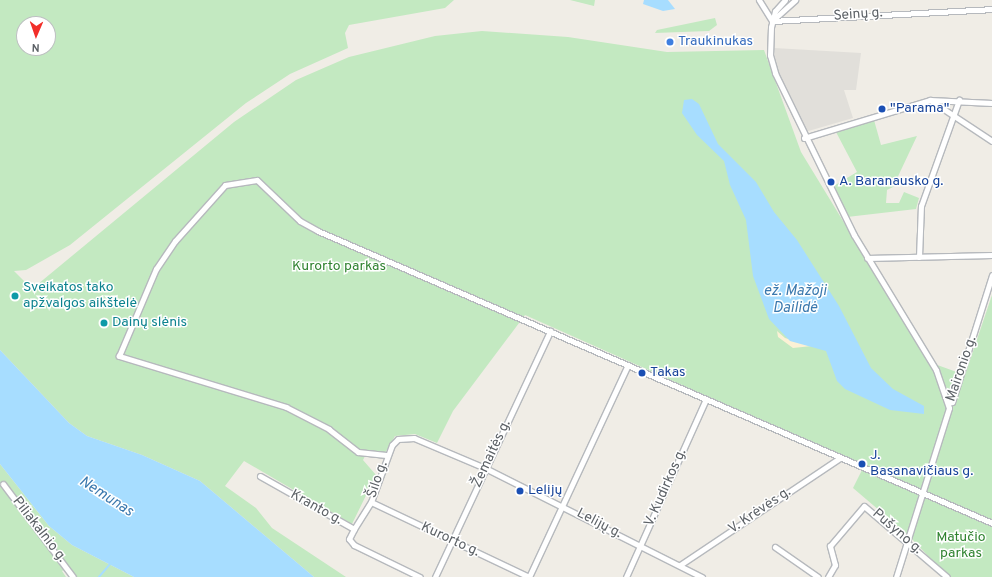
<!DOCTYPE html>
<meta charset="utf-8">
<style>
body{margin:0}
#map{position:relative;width:992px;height:577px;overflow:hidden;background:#f0ede6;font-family:Overpass,sans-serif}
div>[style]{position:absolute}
.industrial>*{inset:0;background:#e1dfda}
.green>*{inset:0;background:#c3e9c1}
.sand>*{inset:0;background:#fcf1d5}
.water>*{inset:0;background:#a7ddff}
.stream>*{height:1.5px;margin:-0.75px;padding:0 0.75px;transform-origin:0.75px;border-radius:0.75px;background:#a7ddff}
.roads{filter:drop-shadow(1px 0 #b6b9bd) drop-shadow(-1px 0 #b6b9bd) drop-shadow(0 1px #b6b9bd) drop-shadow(0 -1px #b6b9bd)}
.minor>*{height:5px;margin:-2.5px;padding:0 2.5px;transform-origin:2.5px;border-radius:2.5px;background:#fff}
.dots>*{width:11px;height:11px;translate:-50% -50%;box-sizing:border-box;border:2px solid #fff;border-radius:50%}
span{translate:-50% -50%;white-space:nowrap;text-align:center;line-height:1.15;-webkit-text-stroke:3px #fff;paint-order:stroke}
.street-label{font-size:14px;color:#5d6267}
.shop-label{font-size:14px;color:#366cbe}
.left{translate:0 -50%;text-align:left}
.transit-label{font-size:14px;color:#164399}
.park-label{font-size:14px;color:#308330}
.culture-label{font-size:14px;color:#0d838f}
.water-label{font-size:15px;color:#3b79ae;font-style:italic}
.north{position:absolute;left:16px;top:16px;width:40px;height:40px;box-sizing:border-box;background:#fff;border:1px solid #bec0c2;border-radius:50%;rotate:182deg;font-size:11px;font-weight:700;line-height:16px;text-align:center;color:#5d6267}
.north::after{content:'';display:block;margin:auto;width:14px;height:18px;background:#f22f2a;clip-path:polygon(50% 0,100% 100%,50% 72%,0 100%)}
</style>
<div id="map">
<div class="industrial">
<i style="clip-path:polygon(774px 48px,861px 53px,856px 90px,844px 90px,853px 118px,805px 132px,775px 66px)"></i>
</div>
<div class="green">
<i style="clip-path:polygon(evenodd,0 0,454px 0,445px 8px,349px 25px,345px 33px,348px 48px,290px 74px,246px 103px,70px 245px,26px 270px,14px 271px,32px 289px,234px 122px,296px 80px,349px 57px,435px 36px,482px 31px,568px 37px,667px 52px,764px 50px,801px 152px,929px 362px,965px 375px,992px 295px,992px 521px,921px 490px,907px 534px,853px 488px,864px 466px,525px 315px,453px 411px,437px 443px,415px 434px,395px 436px,385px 453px,366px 454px,363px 460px,376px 475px,352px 524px,244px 461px,225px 486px,256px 508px,272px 528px,346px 577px,314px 577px,200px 481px,142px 455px,87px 436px,69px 423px,0 350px,0 0,24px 24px,48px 24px,48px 48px,24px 48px,24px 24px)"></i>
<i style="clip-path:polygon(570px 0,595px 0,594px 6px)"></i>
<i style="clip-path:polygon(715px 18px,717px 25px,709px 31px,655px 33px,657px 30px)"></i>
<i style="clip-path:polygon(874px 120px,881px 145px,917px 136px,893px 187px,887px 190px,886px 203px,899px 203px,904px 192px,919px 198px,916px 209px,847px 217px,832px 187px,857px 172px,836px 132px)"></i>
<i style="clip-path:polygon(0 464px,49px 526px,72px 545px,134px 577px,70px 577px,66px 569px,62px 571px,66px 577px,0 577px)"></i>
<i style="clip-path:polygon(925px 497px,992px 526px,992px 577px,948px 577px,912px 539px)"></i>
</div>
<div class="sand">
<i style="clip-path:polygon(777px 331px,785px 338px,812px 346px,793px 348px,778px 337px)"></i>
</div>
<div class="water">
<i style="clip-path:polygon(644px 0,668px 0,675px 9px,663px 11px,643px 4px)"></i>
<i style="clip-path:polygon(692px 99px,699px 104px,718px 144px,756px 182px,774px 212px,797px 240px,839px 306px,871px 368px,893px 389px,924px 406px,924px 414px,890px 410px,845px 389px,837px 381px,826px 351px,790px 341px,769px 319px,753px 276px,746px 220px,730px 185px,724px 161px,697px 135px,682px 113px,684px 100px)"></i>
<i style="clip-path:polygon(0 350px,69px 423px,87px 436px,142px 455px,200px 481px,314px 577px,134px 577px,72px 545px,49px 526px,0 464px)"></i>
</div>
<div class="stream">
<i style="left:99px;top:577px;width:20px;rotate:-49deg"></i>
</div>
<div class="roads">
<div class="minor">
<i style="left:759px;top:0;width:25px;rotate:58deg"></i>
<i style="left:785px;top:0;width:15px;rotate:132deg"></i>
<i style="left:775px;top:11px;width:16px;rotate:104deg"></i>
<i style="left:771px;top:27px;width:28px;rotate:92deg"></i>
<i style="left:770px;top:55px;width:19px;rotate:74deg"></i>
<i style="left:775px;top:73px;width:180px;rotate:64deg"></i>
<i style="left:854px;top:235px;width:158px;rotate:58.7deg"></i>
<i style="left:936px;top:370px;width:40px;rotate:71.1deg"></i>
<i style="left:949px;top:408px;width:177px;rotate:107.4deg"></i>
<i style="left:773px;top:20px;width:30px;rotate:-42deg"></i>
<i style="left:772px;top:21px;width:220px;rotate:-3.1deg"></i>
<i style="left:930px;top:100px;width:74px;rotate:33.5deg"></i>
<i style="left:804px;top:138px;width:132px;rotate:-16.8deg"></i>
<i style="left:930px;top:100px;width:62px;rotate:2.8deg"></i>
<i style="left:919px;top:257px;width:51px;rotate:-87.8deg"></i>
<i style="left:921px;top:206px;width:113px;rotate:-70.3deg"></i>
<i style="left:867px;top:258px;width:125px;rotate:-1.4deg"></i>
<i style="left:948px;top:403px;width:4px;rotate:-14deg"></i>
<i style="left:952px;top:402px;width:133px;rotate:-72.5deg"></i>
<i style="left:386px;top:455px;width:28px;rotate:-174deg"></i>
<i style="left:358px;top:452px;width:37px;rotate:-142deg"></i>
<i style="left:329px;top:429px;width:48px;rotate:-152.9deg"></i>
<i style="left:286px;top:407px;width:175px;rotate:-163deg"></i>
<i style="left:119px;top:356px;width:95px;rotate:-67deg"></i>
<i style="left:156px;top:269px;width:34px;rotate:-56deg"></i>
<i style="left:175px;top:241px;width:75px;rotate:-48.2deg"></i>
<i style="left:225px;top:185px;width:32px;rotate:-9deg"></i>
<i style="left:257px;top:180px;width:59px;rotate:43.6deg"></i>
<i style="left:300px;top:221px;width:21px;rotate:29deg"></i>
<i style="left:318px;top:231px;width:735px;rotate:23.42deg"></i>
<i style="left:260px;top:476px;width:108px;rotate:29.4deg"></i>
<i style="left:354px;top:529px;width:11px;rotate:117deg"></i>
<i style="left:349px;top:539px;width:8px;rotate:50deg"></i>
<i style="left:354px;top:545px;width:73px;rotate:25.9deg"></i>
<i style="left:3px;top:484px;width:116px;rotate:53deg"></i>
<i style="left:371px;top:502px;width:175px;rotate:25.4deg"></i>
<i style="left:354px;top:529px;width:32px;rotate:-58deg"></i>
<i style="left:371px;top:502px;width:61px;rotate:-69.8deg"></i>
<i style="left:392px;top:445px;width:8px;rotate:-45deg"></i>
<i style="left:398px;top:439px;width:16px;rotate:-4deg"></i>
<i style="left:414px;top:438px;width:77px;rotate:22.9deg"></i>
<i style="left:485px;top:468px;width:243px;rotate:26.7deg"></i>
<i style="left:775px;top:547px;width:52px;rotate:34.9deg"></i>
<i style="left:680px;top:565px;width:192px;rotate:-33.8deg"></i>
<i style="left:435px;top:577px;width:272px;rotate:-64.9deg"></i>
<i style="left:529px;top:577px;width:234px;rotate:-65deg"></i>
<i style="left:626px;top:577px;width:195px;rotate:-65.8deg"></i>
<i style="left:828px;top:577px;width:14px;rotate:-60deg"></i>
<i style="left:835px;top:565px;width:20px;rotate:-105deg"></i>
<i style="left:830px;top:546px;width:52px;rotate:-49.6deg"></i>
<i style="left:864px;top:506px;width:109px;rotate:40.5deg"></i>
</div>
</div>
<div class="dots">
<i style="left:670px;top:42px;background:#3f7fe0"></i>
<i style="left:882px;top:109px;background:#1a4fb4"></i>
<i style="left:831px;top:182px;background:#1a4fb4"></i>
<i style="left:15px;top:296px;background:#0f9aa8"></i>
<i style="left:104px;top:323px;background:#0f9aa8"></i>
<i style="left:642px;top:373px;background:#1a4fb4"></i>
<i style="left:862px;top:464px;background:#1a4fb4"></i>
<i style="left:520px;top:491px;background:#1a4fb4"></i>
</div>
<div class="street-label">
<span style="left:858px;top:15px;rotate:-4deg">Seinų g.</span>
<span style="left:962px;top:369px;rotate:-71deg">Maironio g.</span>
<span style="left:492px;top:454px;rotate:-65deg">Žemaitės g.</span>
<span style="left:378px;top:480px;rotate:-71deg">Šilo g.</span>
<span style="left:666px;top:488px;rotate:-66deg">V. Kudirkos g.</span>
<span style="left:316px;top:508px;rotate:29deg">Kranto g.</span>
<span style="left:760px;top:511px;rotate:-34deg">V. Krėvės g.</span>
<span style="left:599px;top:524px;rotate:27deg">Lelijų g.</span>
<span style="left:39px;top:530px;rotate:52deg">Piliakalnio g.</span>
<span style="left:897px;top:532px;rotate:41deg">Pušyno g.</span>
<span style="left:450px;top:540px;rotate:25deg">Kurorto g.</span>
</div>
<div class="shop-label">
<span class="left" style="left:678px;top:42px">Traukinukas</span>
</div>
<div class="transit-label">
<span class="left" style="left:890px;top:109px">"Parama"</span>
<span class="left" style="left:839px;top:182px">A. Baranausko g.</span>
<span class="left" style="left:650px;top:373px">Takas</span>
<span class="left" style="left:870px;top:464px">J.<br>Basanavičiaus g.</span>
<span class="left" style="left:528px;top:491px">Lelijų</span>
</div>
<div class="park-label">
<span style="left:339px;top:267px">Kurorto parkas</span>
<span style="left:961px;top:546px">Matučio<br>parkas</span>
</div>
<div class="culture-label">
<span class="left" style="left:23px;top:296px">Sveikatos tako<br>apžvalgos aikštelė</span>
<span class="left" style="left:112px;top:323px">Dainų slėnis</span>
</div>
<div class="water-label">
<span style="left:795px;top:300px">ež. Mažoji<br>Dailidė</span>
<span style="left:106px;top:497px;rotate:33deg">Nemunas</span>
</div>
<div class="north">N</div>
</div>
